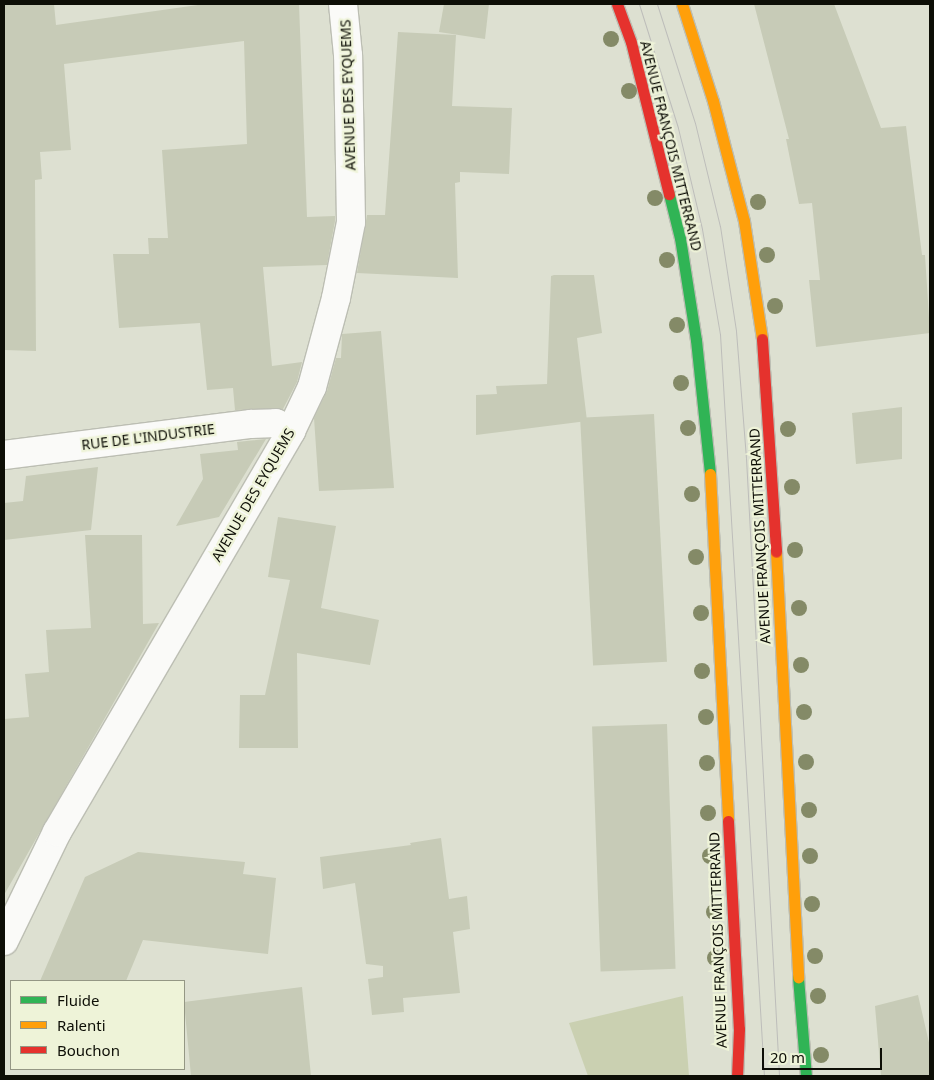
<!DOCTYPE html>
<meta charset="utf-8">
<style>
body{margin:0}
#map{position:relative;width:934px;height:1080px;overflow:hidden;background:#dde0d1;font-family:"Noto Sans",sans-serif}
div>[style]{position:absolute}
.green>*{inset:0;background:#cad0b1}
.building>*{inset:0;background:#c7cbb7;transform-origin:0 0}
.roads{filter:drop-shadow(1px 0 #bcbeb3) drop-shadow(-1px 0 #bcbeb3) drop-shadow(0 1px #bcbeb3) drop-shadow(0 -1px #bcbeb3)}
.street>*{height:28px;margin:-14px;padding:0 14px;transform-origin:14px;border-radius:14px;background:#fafaf8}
.fast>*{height:11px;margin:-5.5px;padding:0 5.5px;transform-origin:5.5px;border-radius:5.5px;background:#30b455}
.slow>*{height:11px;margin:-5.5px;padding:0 5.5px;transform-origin:5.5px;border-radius:5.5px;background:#ff9f0a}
.jam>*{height:11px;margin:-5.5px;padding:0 5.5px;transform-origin:5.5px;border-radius:5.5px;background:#e5322d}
.tram>*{height:1px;margin:-0.5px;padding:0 0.5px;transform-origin:0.5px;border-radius:0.5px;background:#bdbdba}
.trees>*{width:16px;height:16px;margin:-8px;border-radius:50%;background:#848a67}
span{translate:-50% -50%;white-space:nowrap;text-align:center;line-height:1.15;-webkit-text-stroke:4.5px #eef3d8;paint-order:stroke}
.street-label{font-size:14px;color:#0d0e06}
.frame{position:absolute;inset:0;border:5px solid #0d0e06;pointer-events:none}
.legend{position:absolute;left:10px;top:980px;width:175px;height:90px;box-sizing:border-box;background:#eef3d8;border:1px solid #949784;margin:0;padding:6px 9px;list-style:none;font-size:15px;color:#0d0e06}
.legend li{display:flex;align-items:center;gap:10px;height:25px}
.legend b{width:25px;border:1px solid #949784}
.scale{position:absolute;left:762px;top:1048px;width:120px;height:22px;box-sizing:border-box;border:2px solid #0d0e06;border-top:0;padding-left:6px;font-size:15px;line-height:18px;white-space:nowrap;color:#0d0e06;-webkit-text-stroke:4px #eef3d8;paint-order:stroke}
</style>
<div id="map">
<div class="green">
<i style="clip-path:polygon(683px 996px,689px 1076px,588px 1076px,569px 1023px)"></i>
</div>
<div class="building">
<i style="clip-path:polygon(4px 4px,54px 4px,56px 25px,205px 4px,299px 4px,307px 217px,335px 216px,335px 221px,327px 265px,263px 267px,272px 366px,302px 362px,297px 382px,283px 409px,235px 410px,233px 388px,207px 390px,200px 323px,119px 328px,113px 254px,149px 254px,148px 238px,168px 238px,162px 150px,247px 144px,244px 41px,64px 64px,71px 150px,40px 152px,42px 179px,35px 180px,36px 351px,4px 350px)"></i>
<i style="clip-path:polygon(444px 4px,489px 4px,485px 39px,439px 32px)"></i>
<i style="clip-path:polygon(754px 4px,834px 4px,881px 128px,906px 126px,922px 255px,925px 255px,930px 333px,816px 347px,809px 280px,820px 280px,812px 203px,799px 204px,786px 139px,789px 139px)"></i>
<i style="clip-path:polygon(398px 32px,456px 35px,452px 106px,512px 108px,509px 174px,460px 172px,460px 182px,455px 183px,458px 278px,357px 273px,367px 215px,385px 215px)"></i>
<i style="clip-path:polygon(554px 275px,594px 275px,602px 333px,577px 338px,587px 421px,476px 435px,476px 395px,497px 394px,496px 386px,547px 384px,551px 276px)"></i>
<i style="clip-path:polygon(381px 331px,394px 488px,319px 491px,314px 418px,327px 391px,336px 358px,341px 358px,342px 334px)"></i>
<i style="clip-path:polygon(902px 407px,902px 459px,856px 464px,852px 413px)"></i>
<i style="left:654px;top:414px;width:248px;height:74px;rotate:87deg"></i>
<i style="clip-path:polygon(266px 439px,219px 517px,176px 526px,203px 479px,200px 454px,238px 450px,237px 442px)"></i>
<i style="clip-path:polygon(98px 467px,91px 530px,4px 540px,4px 503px,23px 501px,26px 476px)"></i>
<i style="clip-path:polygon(278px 517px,336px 526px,321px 608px,379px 620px,370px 665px,297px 653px,298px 748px,239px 748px,240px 695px,265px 695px,290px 580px,268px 577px)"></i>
<i style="clip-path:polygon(85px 535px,142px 535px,143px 624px,159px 623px,4px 895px,4px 719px,29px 717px,25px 674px,49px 672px,46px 630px,91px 628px)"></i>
<i style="left:667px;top:724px;width:245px;height:75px;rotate:88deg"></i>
<i style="clip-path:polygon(441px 838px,449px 899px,467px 896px,470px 929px,453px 932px,460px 993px,403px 998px,404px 1012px,372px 1015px,368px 979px,383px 977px,383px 966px,366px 964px,355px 883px,323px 889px,320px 857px,411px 845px,410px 843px)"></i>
<i style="clip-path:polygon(138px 852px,245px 862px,243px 874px,276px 878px,268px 954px,143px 940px,126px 981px,40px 981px,85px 877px)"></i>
<i style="clip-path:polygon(302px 987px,311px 1076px,191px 1076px,184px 1002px)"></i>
<i style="clip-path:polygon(918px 995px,930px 1047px,930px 1076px,881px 1076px,875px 1006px)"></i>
</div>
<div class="roads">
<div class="street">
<i style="left:4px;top:455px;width:249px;rotate:-7.2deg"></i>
<i style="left:251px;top:424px;width:25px;rotate:-2deg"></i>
<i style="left:276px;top:423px;width:17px;rotate:28deg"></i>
<i style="left:4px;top:941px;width:121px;rotate:-64.1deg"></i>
<i style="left:57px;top:832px;width:464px;rotate:-59.7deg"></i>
<i style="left:291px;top:431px;width:49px;rotate:-64.5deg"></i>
<i style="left:312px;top:387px;width:92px;rotate:-74.9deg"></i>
<i style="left:336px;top:298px;width:77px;rotate:-78.8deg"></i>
<i style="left:351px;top:222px;width:167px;rotate:-91deg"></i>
<i style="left:348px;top:55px;width:51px;rotate:-95.6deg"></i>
</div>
<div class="fast">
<i style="left:669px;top:194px;width:45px;rotate:76deg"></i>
<i style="left:680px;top:238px;width:103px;rotate:81.1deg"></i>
<i style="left:696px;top:340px;width:135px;rotate:84deg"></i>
<i style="left:798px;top:977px;width:99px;rotate:85.4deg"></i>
</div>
<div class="slow">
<i style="left:682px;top:4px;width:102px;rotate:72.3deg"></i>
<i style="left:713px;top:101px;width:124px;rotate:75.5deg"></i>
<i style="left:744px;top:221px;width:119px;rotate:81.3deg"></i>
<i style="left:710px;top:474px;width:347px;rotate:87deg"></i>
<i style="left:776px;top:552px;width:426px;rotate:87deg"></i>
</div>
<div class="jam">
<i style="left:617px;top:4px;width:40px;rotate:69.8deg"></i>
<i style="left:631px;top:42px;width:157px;rotate:76deg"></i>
<i style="left:762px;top:339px;width:213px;rotate:86.2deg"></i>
<i style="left:728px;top:821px;width:208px;rotate:87deg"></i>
<i style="left:739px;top:1029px;width:47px;rotate:92.4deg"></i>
</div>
</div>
<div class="tram">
<i style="left:639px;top:4px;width:130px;rotate:72.5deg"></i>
<i style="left:678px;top:128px;width:104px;rotate:76.6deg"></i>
<i style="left:702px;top:229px;width:107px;rotate:80.3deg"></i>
<i style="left:720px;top:334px;width:743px;rotate:86.61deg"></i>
<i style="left:657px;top:4px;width:125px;rotate:72.3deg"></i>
<i style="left:695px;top:123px;width:106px;rotate:76.4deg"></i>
<i style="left:720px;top:226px;width:106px;rotate:81.3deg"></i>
<i style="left:736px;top:331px;width:127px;rotate:85.5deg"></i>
<i style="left:746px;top:458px;width:619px;rotate:86.94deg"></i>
</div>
<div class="trees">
<i style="left:611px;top:39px"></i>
<i style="left:629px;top:91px"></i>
<i style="left:655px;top:198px"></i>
<i style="left:758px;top:202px"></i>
<i style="left:767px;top:255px"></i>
<i style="left:667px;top:260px"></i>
<i style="left:775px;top:306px"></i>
<i style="left:677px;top:325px"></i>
<i style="left:681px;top:383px"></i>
<i style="left:688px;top:428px"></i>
<i style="left:788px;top:429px"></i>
<i style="left:792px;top:487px"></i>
<i style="left:692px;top:494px"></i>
<i style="left:795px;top:550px"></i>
<i style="left:696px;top:557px"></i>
<i style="left:799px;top:608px"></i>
<i style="left:701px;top:613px"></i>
<i style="left:801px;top:665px"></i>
<i style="left:702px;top:671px"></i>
<i style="left:804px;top:712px"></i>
<i style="left:706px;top:717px"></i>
<i style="left:806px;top:762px"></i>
<i style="left:707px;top:763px"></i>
<i style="left:809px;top:810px"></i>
<i style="left:708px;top:813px"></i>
<i style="left:710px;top:856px"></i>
<i style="left:810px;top:856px"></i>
<i style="left:812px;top:904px"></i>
<i style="left:714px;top:912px"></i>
<i style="left:815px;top:956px"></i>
<i style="left:715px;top:958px"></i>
<i style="left:818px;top:996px"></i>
<i style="left:821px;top:1055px"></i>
</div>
<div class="street-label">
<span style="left:348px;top:95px;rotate:-92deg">AVENUE DES EYQUEMS</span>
<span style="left:671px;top:146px;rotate:76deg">AVENUE FRANÇOIS MITTERRAND</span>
<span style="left:148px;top:437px;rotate:-7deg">RUE DE L'INDUSTRIE</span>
<span style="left:253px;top:495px;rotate:-60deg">AVENUE DES EYQUEMS</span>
<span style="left:760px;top:536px;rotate:-93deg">AVENUE FRANÇOIS MITTERRAND</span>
<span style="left:718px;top:940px;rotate:-92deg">AVENUE FRANÇOIS MITTERRAND</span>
</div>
<div class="frame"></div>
<ul class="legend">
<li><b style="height:6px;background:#30b455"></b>Fluide</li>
<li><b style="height:6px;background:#ff9f0a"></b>Ralenti</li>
<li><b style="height:6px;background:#e5322d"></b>Bouchon</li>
</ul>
<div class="scale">20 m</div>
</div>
